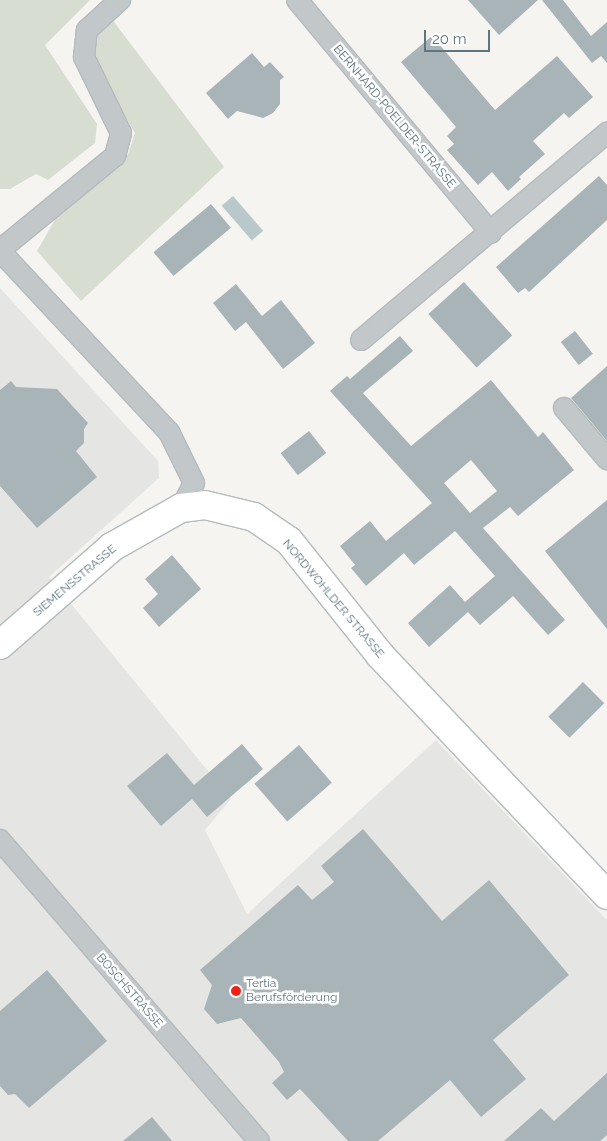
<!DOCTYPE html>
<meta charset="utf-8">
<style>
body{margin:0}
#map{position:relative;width:607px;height:1141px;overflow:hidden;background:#f5f4f0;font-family:Raleway,sans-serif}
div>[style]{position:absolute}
.built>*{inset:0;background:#e5e6e4}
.green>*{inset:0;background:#d7ddd1}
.water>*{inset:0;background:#b9c9cb;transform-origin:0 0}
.building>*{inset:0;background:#a8b4b7;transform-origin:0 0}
.roads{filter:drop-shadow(1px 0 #b4bbbe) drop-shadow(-1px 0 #b4bbbe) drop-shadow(0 1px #b4bbbe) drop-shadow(0 -1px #b4bbbe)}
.street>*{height:20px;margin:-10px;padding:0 10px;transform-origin:10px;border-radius:10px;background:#c2c7ca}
.secondary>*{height:28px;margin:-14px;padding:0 14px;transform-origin:14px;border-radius:14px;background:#fff}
.dots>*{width:14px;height:14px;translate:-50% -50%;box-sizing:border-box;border:2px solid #fff;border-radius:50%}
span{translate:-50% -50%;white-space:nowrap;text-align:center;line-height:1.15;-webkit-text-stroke:5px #fff;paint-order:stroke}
.street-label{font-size:12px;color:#5d767f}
.poi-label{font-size:12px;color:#5d767f}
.left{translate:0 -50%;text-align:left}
.scale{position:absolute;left:424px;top:30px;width:66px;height:22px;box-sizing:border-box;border:2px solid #5d767f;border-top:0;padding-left:6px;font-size:15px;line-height:18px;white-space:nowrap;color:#5d767f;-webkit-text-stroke:4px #fff;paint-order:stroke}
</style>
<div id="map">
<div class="built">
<i style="clip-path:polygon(0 288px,158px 461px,159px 478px,49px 577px,231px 799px,205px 830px,247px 914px,436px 740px,607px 920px,607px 1141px,0 1141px)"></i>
</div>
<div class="green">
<i style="clip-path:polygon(0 0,90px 0,45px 45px,97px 124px,95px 143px,48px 180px,36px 174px,10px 189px,0 189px)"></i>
<i style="clip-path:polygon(111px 18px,224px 167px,81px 301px,37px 251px,57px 216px,128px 154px,135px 133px,101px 74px,92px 42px)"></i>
</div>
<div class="water">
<i style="left:233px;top:196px;width:46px;height:15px;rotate:49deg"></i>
</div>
<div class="building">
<i style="clip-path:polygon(468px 0,538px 0,499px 35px)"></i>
<i style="clip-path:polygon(542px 0,563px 0,591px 36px,607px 22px,607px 63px,601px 56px,592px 63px)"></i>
<i style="clip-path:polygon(432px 36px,495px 110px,557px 56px,593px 97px,569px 118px,564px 113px,533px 141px,545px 154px,519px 177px,521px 179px,508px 191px,492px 172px,478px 185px,447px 150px,454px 144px,447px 136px,456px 127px,401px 62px)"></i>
<i style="clip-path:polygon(252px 53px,264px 67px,270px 62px,284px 77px,280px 80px,280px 104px,273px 113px,263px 118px,237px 111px,228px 119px,206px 93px)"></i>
<i style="clip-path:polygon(599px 176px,607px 185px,607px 220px,529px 292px,525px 288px,518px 293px,496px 267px)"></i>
<i style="left:211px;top:204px;width:31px;height:75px;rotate:50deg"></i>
<i style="left:464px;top:282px;width:72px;height:48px;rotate:48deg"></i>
<i style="clip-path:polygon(236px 284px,262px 316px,281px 300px,315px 343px,283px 369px,246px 322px,235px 331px,213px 303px)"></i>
<i style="left:575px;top:331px;width:29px;height:18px;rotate:52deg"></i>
<i style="clip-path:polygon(evenodd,400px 336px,413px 351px,363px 393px,411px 446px,491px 380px,538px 437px,543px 432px,574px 470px,518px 516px,510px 507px,483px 528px,565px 620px,548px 635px,513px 596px,480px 625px,468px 612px,429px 647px,408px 623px,450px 585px,465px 602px,495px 576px,455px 531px,414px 565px,404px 553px,366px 586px,351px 568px,355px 565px,340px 546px,370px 521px,386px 541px,432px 503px,330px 391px,347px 376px,350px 379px,400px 336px,471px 460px,497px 491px,470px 513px,444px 483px,471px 460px)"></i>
<i style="clip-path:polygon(607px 366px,607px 441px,571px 398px)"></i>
<i style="clip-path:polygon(11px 381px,16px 387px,57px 389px,88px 423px,84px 429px,84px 443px,76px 451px,97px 477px,37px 528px,0 486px,0 390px)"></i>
<i style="left:309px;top:431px;width:28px;height:36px;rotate:52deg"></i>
<i style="clip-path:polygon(607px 500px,607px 629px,545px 551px)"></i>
<i style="clip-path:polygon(172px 555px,201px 589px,159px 627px,143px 608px,158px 594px,145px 579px)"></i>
<i style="left:583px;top:682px;width:30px;height:49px;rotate:45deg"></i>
<i style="clip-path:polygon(242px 744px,263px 769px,207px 817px,192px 799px,161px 826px,127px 786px,167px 753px,194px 785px)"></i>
<i style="left:299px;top:745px;width:50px;height:59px;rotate:49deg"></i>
<i style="clip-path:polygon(363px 829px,442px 921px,489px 880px,569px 975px,493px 1040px,526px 1079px,481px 1117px,450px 1080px,378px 1141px,348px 1141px,300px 1089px,287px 1100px,272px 1083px,284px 1072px,279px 1062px,241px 1018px,217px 1024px,204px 1009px,212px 985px,200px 970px,298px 885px,312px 900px,334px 882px,321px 866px)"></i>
<i style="clip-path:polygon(47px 970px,107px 1041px,29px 1108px,15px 1094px,8px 1095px,0 1086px,0 1011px)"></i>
<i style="clip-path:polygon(607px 1073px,607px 1135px,600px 1141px,504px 1141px,541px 1108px,554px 1121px)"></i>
<i style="clip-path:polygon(152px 1117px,172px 1141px,123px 1141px)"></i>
</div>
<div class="roads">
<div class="street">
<i style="left:297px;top:0;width:303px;rotate:50.2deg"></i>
<i style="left:0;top:250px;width:149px;rotate:-39.3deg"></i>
<i style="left:115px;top:156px;width:24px;rotate:-75deg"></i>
<i style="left:121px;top:133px;width:85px;rotate:-116deg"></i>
<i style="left:84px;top:57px;width:27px;rotate:-84deg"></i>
<i style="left:87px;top:30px;width:45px;rotate:-42.3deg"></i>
<i style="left:0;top:251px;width:248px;rotate:47deg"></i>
<i style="left:169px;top:432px;width:57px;rotate:63.9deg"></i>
<i style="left:194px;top:483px;width:28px;rotate:117deg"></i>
<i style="left:361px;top:340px;width:322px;rotate:-40.1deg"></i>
<i style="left:564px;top:408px;width:67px;rotate:49.9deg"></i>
<i style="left:0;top:840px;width:397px;rotate:49.3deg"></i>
</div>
<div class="secondary">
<i style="left:0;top:645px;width:149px;rotate:-41.2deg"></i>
<i style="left:112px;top:547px;width:79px;rotate:-29.5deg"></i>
<i style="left:181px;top:508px;width:24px;rotate:-7deg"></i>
<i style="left:205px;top:505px;width:50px;rotate:13.8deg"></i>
<i style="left:254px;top:517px;width:42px;rotate:34.4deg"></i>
<i style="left:289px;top:541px;width:146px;rotate:51.4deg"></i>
<i style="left:380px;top:655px;width:330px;rotate:46.6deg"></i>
</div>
</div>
<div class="dots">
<i style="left:236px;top:991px;background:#f42011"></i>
</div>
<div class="street-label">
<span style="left:394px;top:117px;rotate:50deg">BERNHARD-POELDER-STRASSE</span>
<span style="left:75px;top:581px;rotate:-40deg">SIEMENSSTRASSE</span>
<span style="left:333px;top:599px;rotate:50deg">NORDWOHLDER STRASSE</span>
<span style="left:129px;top:991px;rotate:49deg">BOSCHSTRASSE</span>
</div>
<div class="poi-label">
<span class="left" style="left:246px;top:991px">Tertia<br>Berufsförderung</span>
</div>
<div class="scale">20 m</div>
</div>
